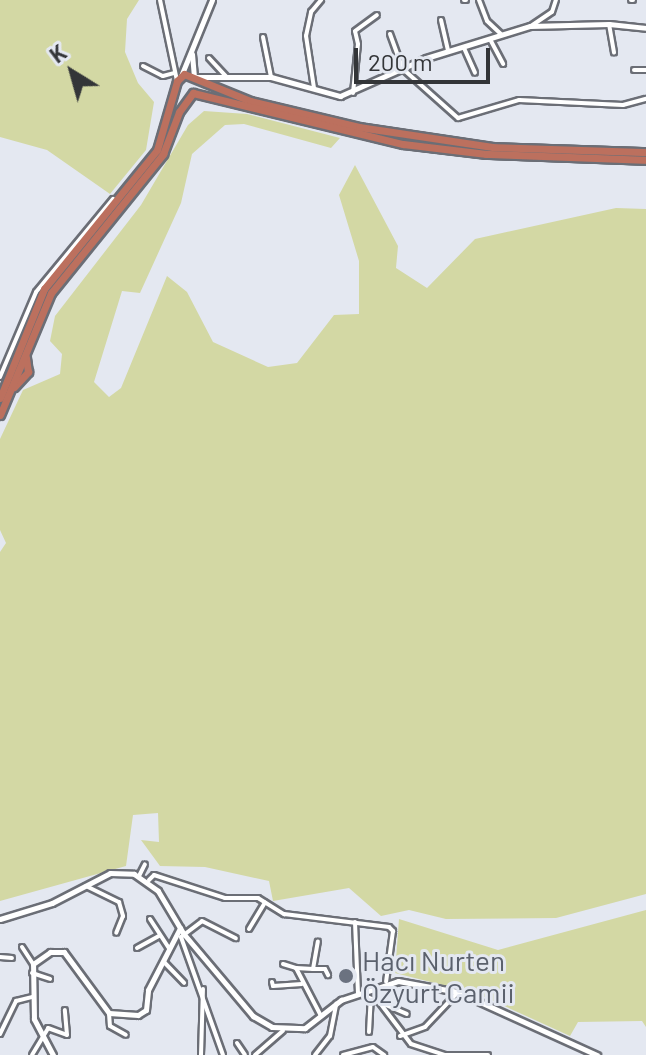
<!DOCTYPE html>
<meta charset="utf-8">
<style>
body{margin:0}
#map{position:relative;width:646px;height:1055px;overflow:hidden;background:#e4e8f1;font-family:Barlow,sans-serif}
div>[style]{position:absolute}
.green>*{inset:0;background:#d3d8a4}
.roads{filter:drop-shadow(2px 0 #6b6e76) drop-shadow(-2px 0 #6b6e76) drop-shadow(0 2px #6b6e76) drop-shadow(0 -2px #6b6e76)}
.street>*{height:4px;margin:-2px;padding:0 2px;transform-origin:2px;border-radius:2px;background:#fff}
.secondary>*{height:5px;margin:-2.5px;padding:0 2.5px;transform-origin:2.5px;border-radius:2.5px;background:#fff}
.highway>*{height:7px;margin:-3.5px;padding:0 3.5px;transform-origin:3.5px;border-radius:3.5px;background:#bc705e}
.dots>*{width:22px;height:22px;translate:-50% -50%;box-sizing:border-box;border:4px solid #e4e8f1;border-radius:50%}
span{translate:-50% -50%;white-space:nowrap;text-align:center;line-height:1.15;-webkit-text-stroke:6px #e4e8f1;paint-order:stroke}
.worship-label{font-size:28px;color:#5b616d}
.left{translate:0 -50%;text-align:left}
.north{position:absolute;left:32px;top:32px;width:80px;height:80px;-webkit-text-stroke:6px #e4e8f1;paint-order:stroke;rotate:323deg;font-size:22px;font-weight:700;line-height:32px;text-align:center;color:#333538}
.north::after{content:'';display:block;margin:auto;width:28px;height:36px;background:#333538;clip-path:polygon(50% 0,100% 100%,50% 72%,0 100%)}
.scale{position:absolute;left:354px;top:48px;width:136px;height:36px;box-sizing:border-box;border:4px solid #333538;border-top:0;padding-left:10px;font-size:24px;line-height:28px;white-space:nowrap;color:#333538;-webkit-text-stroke:6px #e4e8f1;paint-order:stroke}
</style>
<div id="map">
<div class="green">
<i style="clip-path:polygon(0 0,139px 0,127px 19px,125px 52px,138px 83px,154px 102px,146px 150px,110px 194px,47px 150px,0 137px)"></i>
<i style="clip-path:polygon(204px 111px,247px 114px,340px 138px,331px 148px,244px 124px,225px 125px,192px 154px,181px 203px,140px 293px,122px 291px,94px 382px,109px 397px,121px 388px,167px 276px,187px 292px,213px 342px,268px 367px,297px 363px,334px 315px,359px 314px,359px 261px,339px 195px,355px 165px,398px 246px,396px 268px,427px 288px,475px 239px,616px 208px,646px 209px,646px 894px,556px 918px,446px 919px,409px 910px,381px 916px,349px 888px,273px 901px,269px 881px,205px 867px,160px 866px,141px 840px,159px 842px,158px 813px,133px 815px,126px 866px,0 901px,0 552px,6px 543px,0 530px,0 439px,23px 390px,60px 374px,62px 354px,50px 341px,55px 316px,141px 205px,188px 125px)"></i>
<i style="clip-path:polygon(646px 910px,646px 1027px,642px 1021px,578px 1022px,570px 1036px,478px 994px,395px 973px,399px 919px,498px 950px)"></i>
</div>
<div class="roads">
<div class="street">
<i style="left:160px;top:0;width:83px;rotate:78.1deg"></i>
<i style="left:464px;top:0;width:2px"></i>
<i style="left:479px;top:0;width:22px;rotate:69deg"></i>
<i style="left:487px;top:21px;width:19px;rotate:43deg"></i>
<i style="left:631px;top:0;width:2px"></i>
<i style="left:441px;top:20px;width:32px;rotate:77deg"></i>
<i style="left:609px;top:24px;width:29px;rotate:80deg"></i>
<i style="left:531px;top:26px;width:25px;rotate:-34deg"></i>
<i style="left:552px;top:12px;width:13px;rotate:-72deg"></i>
<i style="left:390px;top:34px;width:37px;rotate:70deg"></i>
<i style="left:403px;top:69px;width:74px;rotate:41.7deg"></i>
<i style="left:458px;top:118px;width:64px;rotate:-16.4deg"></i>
<i style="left:519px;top:100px;width:104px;rotate:2.8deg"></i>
<i style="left:623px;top:105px;width:24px;rotate:-15deg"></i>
<i style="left:263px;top:37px;width:41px;rotate:78.7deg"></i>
<i style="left:491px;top:41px;width:26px;rotate:62deg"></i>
<i style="left:464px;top:48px;width:27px;rotate:66deg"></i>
<i style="left:209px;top:58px;width:25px;rotate:47deg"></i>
<i style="left:143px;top:66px;width:22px;rotate:27deg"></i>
<i style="left:163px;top:76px;width:11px;rotate:-15deg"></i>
<i style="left:634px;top:70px;width:12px"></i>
<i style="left:314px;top:88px;width:53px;rotate:-98.7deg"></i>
<i style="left:306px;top:36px;width:25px;rotate:-78deg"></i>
<i style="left:311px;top:12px;width:16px;rotate:-50deg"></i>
<i style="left:353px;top:93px;width:49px;rotate:-84.2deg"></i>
<i style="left:358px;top:44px;width:13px;rotate:-103deg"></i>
<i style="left:355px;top:31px;width:27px;rotate:-36deg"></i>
<i style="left:0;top:377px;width:92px;rotate:-67deg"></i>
<i style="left:36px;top:292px;width:121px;rotate:-50.4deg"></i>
<i style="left:139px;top:876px;width:13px;rotate:-63deg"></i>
<i style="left:149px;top:880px;width:7px;rotate:-45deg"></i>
<i style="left:154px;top:875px;width:75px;rotate:17.9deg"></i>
<i style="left:225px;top:898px;width:33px"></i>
<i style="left:258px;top:898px;width:31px;rotate:32deg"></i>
<i style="left:284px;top:914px;width:106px;rotate:7.1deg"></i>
<i style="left:389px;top:927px;width:6px;rotate:45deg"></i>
<i style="left:393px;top:931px;width:51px;rotate:97.8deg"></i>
<i style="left:86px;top:886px;width:37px;rotate:26deg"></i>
<i style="left:119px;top:902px;width:15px;rotate:74deg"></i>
<i style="left:123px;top:916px;width:18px;rotate:112deg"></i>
<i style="left:150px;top:919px;width:35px;rotate:57deg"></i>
<i style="left:355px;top:922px;width:71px;rotate:87.6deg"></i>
<i style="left:358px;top:993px;width:53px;rotate:23.2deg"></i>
<i style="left:249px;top:929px;width:31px;rotate:-59deg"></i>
<i style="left:22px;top:947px;width:20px;rotate:57deg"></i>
<i style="left:137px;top:948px;width:26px;rotate:-29deg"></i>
<i style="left:0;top:957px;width:12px;rotate:5deg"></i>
<i style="left:164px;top:962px;width:29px;rotate:46deg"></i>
<i style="left:283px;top:964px;width:14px;rotate:17deg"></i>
<i style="left:296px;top:968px;width:54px;rotate:62.5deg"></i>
<i style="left:296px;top:968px;width:17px;rotate:3deg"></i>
<i style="left:313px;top:969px;width:28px;rotate:-80deg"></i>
<i style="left:313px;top:969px;width:12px"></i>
<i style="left:325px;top:969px;width:7px;rotate:63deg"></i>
<i style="left:32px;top:973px;width:19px;rotate:18deg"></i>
<i style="left:272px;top:982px;width:4px;rotate:76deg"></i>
<i style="left:273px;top:986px;width:29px;rotate:-4deg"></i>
<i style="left:380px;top:1003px;width:51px;rotate:52.9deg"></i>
<i style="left:411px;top:1044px;width:36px;rotate:18deg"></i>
<i style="left:445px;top:1055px;width:43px"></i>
<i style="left:109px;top:1013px;width:13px;rotate:86deg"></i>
<i style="left:110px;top:1026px;width:18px;rotate:29deg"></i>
<i style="left:369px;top:1032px;width:33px;rotate:-87deg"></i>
<i style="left:0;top:1034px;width:37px;rotate:-64deg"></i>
<i style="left:16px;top:1001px;width:16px;rotate:-14deg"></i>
<i style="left:400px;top:1036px;width:27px;rotate:-20deg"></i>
<i style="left:425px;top:1027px;width:47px;rotate:-46.7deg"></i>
<i style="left:237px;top:1043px;width:14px;rotate:56deg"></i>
<i style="left:32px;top:1055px;width:31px;rotate:-59deg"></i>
<i style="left:48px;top:1028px;width:20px;rotate:20deg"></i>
<i style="left:67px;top:1035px;width:25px;rotate:-95deg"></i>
<i style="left:201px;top:1055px;width:66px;rotate:-88.3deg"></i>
<i style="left:223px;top:1055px;width:125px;rotate:-109.6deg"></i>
<i style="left:181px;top:937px;width:26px;rotate:-37deg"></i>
<i style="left:202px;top:921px;width:38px;rotate:27deg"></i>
<i style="left:255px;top:1055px;width:37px;rotate:-41deg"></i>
<i style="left:315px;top:1055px;width:24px;rotate:-52deg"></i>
<i style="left:330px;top:1036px;width:33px;rotate:-79deg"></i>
<i style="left:343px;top:1055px;width:31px;rotate:-15deg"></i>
<i style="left:373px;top:1047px;width:14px;rotate:36deg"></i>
</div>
<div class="secondary">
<i style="left:192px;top:54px;width:22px;rotate:85deg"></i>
<i style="left:181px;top:76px;width:82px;rotate:-67.8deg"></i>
<i style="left:195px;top:77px;width:76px"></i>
<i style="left:271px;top:77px;width:72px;rotate:15.4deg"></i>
<i style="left:340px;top:96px;width:94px;rotate:-23.8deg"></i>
<i style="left:426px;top:58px;width:109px;rotate:-17.1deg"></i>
<i style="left:530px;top:26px;width:79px;rotate:-1.5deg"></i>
<i style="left:609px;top:24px;width:37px;rotate:6deg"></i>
<i style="left:0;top:919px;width:54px;rotate:-17.1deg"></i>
<i style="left:52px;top:903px;width:65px;rotate:-27.3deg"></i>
<i style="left:110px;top:873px;width:24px;rotate:2deg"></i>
<i style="left:134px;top:874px;width:29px;rotate:35deg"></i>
<i style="left:158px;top:891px;width:49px;rotate:59.2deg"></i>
<i style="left:183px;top:933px;width:109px;rotate:49.9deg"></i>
<i style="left:253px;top:1016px;width:22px;rotate:30deg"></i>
<i style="left:272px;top:1027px;width:33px;rotate:2deg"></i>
<i style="left:305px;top:1028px;width:46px;rotate:-37.9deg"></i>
<i style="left:341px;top:1000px;width:60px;rotate:-18.4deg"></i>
<i style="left:398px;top:981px;width:61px;rotate:10.4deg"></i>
<i style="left:458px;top:992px;width:153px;rotate:24.4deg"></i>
<i style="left:53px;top:1055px;width:41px;rotate:-117.8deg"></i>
<i style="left:34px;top:1019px;width:55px;rotate:-91deg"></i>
<i style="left:33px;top:964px;width:21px;rotate:-35deg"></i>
<i style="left:50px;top:952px;width:14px"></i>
<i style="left:64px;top:952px;width:76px;rotate:53.6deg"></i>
<i style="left:109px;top:1013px;width:29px;rotate:4deg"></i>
<i style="left:138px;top:1015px;width:9px;rotate:-32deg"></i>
<i style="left:146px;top:1010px;width:20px;rotate:-84deg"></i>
<i style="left:148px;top:990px;width:70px;rotate:-62.7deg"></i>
</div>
<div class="highway">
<i style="left:14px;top:387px;width:21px;rotate:-47deg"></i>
<i style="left:28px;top:372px;width:15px;rotate:-98deg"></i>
<i style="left:0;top:398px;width:118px;rotate:-68deg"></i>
<i style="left:44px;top:289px;width:179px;rotate:-50.9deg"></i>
<i style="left:157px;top:150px;width:72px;rotate:-73.8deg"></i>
<i style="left:177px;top:81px;width:10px;rotate:-45deg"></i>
<i style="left:184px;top:74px;width:71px;rotate:22.2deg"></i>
<i style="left:250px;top:101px;width:112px;rotate:13.4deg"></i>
<i style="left:359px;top:127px;width:135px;rotate:8.5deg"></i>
<i style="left:493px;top:147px;width:153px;rotate:1.9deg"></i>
<i style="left:0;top:415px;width:132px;rotate:-67.3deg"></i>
<i style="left:51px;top:293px;width:179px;rotate:-51.1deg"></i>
<i style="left:163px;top:154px;width:45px;rotate:-69.1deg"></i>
<i style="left:179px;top:112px;width:24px;rotate:-54deg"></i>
<i style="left:193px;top:93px;width:216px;rotate:13.7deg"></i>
<i style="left:403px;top:144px;width:84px;rotate:6.9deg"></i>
<i style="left:486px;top:154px;width:160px;rotate:2.1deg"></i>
</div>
</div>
<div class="dots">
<i style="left:346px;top:976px;background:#6b7280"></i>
</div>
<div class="worship-label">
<span class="left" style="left:362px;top:976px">Hacı Nurten<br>Özyurt Camii</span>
</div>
<div class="north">K</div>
<div class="scale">200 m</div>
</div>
